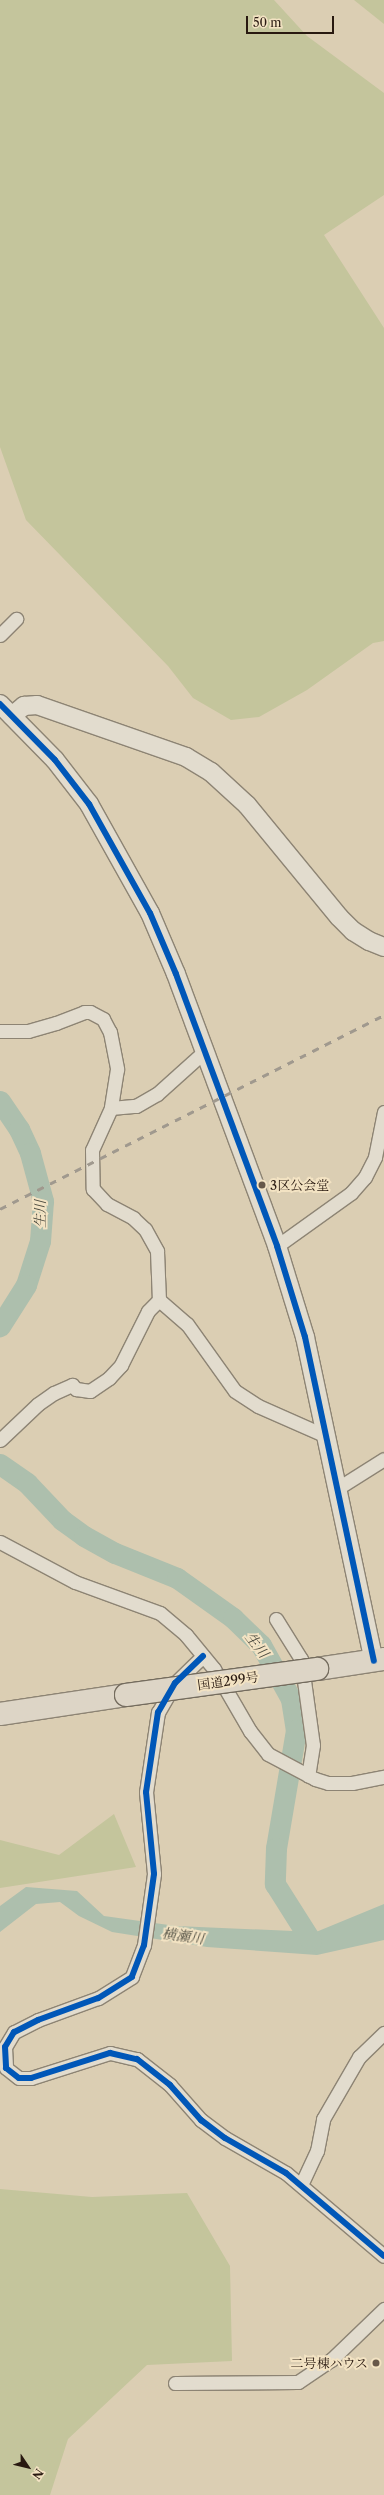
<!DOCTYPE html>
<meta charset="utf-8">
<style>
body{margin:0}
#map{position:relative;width:384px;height:2495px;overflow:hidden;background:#dbceb3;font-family:"Libre Caslon Text","Noto Serif JP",serif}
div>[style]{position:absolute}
.green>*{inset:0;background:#c4c59c}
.water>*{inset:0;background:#adbfad}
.river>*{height:21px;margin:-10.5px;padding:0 10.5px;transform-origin:10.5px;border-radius:10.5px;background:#adbfad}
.roads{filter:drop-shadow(1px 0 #8d8474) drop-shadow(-1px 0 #8d8474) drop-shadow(0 1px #8d8474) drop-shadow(0 -1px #8d8474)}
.street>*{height:13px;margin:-6.5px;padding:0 6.5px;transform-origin:6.5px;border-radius:6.5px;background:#e2dcce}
.secondary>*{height:18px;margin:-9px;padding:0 9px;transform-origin:9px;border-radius:9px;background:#e2dcce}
.highway>*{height:22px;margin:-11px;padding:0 11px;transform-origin:11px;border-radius:11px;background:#ddd5c6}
.rail>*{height:3px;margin-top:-1.5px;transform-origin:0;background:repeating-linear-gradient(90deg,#a0998e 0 7px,transparent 0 14px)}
.bridges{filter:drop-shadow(1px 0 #746c5e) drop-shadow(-1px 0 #746c5e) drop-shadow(0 1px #746c5e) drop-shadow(0 -1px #746c5e)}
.highway-bridge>*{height:22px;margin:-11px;padding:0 11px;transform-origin:11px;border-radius:11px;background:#ddd5c6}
.cycleway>*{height:6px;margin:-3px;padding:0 3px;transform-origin:3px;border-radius:3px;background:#0057b8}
.dots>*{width:11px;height:11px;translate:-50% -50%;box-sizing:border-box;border:2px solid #f3e3c3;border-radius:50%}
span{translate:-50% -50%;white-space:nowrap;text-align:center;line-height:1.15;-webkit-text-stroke:4px #f3e3c3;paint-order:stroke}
.poi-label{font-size:13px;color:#281910}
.left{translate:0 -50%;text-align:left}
.right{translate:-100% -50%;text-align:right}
.street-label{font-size:13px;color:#281910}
.water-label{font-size:14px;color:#4a493e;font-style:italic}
.north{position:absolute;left:8px;top:2447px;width:40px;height:40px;-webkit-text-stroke:3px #f3e3c3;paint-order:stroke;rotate:125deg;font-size:11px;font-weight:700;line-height:16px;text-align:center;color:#281910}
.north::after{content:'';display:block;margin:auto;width:14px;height:18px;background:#281910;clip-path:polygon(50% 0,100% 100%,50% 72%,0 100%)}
.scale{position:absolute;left:246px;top:16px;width:88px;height:18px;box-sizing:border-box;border:2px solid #281910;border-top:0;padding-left:5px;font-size:12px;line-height:14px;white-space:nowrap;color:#281910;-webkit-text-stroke:3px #f3e3c3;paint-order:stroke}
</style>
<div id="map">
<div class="green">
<i style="clip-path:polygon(0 0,274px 0,307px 36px,384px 93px,384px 195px,324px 235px,384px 328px,384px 641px,373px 643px,307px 690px,259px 717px,231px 720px,193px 698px,168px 666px,26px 520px,0 447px)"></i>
<i style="clip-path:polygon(354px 0,384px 0,384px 24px)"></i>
<i style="clip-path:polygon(114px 1814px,136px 1867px,0 1888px,0 1840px,59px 1855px)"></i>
<i style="clip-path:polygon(0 2189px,92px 2197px,187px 2193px,230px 2266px,232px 2361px,147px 2365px,68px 2439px,50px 2495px,0 2495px)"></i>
</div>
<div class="water">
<i style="clip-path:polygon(26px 1887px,77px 1891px,104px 1916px,176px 1926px,316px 1932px,384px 1904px,384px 1940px,317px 1955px,207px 1947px,112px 1932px,79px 1916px,60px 1902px,36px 1904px,0 1932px,0 1906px)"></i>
</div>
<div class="river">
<i style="left:0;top:1101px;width:34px;rotate:56deg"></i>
<i style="left:19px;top:1129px;width:26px;rotate:65deg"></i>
<i style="left:30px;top:1153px;width:50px;rotate:74.8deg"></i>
<i style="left:43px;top:1201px;width:40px;rotate:94.3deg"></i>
<i style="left:40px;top:1241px;width:46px;rotate:107.7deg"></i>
<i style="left:26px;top:1285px;width:49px;rotate:122.4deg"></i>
<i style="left:0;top:1464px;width:33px;rotate:35deg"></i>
<i style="left:27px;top:1483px;width:51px;rotate:46.6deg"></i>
<i style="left:62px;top:1520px;width:27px;rotate:36deg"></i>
<i style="left:84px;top:1536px;width:35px;rotate:29deg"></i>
<i style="left:115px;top:1553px;width:67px;rotate:22deg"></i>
<i style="left:177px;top:1578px;width:69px;rotate:35.5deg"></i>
<i style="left:233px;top:1618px;width:39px;rotate:44deg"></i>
<i style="left:261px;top:1645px;width:62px;rotate:60.9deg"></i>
<i style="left:291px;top:1699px;width:31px;rotate:81deg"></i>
<i style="left:296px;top:1730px;width:120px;rotate:99.6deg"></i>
<i style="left:276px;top:1848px;width:36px;rotate:92deg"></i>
<i style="left:275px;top:1884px;width:67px;rotate:57.7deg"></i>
</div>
<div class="roads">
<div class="street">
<i style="left:0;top:635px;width:23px;rotate:-45deg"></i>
<i style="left:0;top:1031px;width:28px"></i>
<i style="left:28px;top:1031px;width:29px;rotate:-16deg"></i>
<i style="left:56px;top:1023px;width:30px;rotate:-21deg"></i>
<i style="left:84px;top:1012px;width:6px"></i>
<i style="left:90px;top:1012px;width:15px;rotate:28deg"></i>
<i style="left:103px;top:1019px;width:15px;rotate:62deg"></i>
<i style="left:110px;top:1032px;width:38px;rotate:79deg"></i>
<i style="left:117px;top:1069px;width:39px;rotate:99deg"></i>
<i style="left:111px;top:1108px;width:46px;rotate:114.3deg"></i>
<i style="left:92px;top:1150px;width:39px;rotate:89deg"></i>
<i style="left:93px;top:1189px;width:21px;rotate:47deg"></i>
<i style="left:107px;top:1204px;width:30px;rotate:28deg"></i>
<i style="left:133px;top:1218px;width:16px;rotate:43deg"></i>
<i style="left:145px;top:1229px;width:25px;rotate:61deg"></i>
<i style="left:157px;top:1251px;width:49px;rotate:87.7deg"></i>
<i style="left:159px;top:1300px;width:37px;rotate:41deg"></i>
<i style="left:187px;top:1324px;width:82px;rotate:54.4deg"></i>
<i style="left:235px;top:1391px;width:27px;rotate:33deg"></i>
<i style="left:258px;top:1406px;width:74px;rotate:23.8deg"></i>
<i style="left:111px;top:1108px;width:25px;rotate:-5deg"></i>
<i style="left:136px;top:1106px;width:24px;rotate:-30deg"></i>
<i style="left:157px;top:1094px;width:64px;rotate:-41.9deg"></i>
<i style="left:277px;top:1246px;width:91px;rotate:-35.6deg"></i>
<i style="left:351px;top:1193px;width:21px;rotate:-49deg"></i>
<i style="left:365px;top:1177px;width:22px;rotate:-63deg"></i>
<i style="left:375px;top:1157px;width:46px;rotate:-78.7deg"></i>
<i style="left:0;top:1440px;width:52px;rotate:-43.5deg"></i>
<i style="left:38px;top:1404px;width:19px;rotate:-35deg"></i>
<i style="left:54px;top:1393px;width:20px;rotate:-24deg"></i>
<i style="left:72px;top:1385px;width:6px;rotate:45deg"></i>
<i style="left:76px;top:1389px;width:14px;rotate:8deg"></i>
<i style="left:90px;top:1391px;width:23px;rotate:-34deg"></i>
<i style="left:109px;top:1378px;width:18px;rotate:-47deg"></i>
<i style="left:121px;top:1365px;width:60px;rotate:-63.4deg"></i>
<i style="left:148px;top:1311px;width:16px;rotate:-45deg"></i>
<i style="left:338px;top:1488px;width:54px;rotate:-32.2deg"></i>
<i style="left:0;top:1542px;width:85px;rotate:28.1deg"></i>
<i style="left:75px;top:1582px;width:90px;rotate:20deg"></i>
<i style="left:160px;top:1613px;width:34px;rotate:40deg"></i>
<i style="left:186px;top:1635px;width:44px;rotate:50.5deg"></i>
<i style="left:214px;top:1669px;width:72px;rotate:59.9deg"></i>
<i style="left:250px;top:1731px;width:29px;rotate:52deg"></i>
<i style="left:268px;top:1754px;width:53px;rotate:28deg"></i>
<i style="left:315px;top:1779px;width:14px;rotate:17deg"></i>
<i style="left:328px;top:1783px;width:24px"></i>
<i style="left:352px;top:1783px;width:33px;rotate:-11deg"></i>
<i style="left:276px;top:1619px;width:47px;rotate:58deg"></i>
<i style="left:301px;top:1659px;width:87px;rotate:82.1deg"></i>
<i style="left:313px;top:1745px;width:31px;rotate:99deg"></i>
<i style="left:203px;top:1656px;width:39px;rotate:136deg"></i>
<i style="left:175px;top:1683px;width:34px;rotate:120deg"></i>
<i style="left:158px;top:1712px;width:81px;rotate:98.5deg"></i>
<i style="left:146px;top:1792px;width:82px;rotate:84.4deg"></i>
<i style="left:154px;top:1874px;width:72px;rotate:98deg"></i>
<i style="left:144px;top:1945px;width:34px;rotate:111deg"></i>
<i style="left:132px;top:1977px;width:40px;rotate:148deg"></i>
<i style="left:98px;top:1998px;width:64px;rotate:159.9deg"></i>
<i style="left:38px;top:2020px;width:27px;rotate:153deg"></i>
<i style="left:14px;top:2032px;width:17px;rotate:121deg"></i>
<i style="left:5px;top:2047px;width:21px;rotate:87deg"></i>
<i style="left:6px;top:2068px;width:16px;rotate:38deg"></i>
<i style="left:19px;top:2078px;width:12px"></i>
<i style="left:31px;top:2078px;width:83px;rotate:-17.6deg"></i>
<i style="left:110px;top:2053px;width:28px;rotate:13deg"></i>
<i style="left:137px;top:2059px;width:42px;rotate:38.2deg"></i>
<i style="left:170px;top:2085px;width:47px;rotate:48.5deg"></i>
<i style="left:201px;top:2120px;width:30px;rotate:37deg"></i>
<i style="left:225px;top:2138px;width:70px;rotate:29.8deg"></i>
<i style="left:286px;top:2173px;width:128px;rotate:40.3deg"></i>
<i style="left:301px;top:2185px;width:38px;rotate:-65deg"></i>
<i style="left:317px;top:2151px;width:33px;rotate:-79deg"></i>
<i style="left:323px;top:2119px;width:72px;rotate:-59.9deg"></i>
<i style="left:359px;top:2057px;width:35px;rotate:-44deg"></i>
<i style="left:175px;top:2383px;width:123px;rotate:-0.5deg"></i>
<i style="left:298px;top:2382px;width:40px;rotate:-34deg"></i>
<i style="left:331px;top:2360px;width:74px;rotate:-43.9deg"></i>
</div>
<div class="secondary">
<i style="left:0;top:704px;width:78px;rotate:45.5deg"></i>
<i style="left:55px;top:760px;width:56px;rotate:52.3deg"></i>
<i style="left:89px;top:804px;width:125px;rotate:60.8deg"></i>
<i style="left:150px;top:913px;width:66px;rotate:66.9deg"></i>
<i style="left:176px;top:974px;width:290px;rotate:69.6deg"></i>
<i style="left:277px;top:1246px;width:95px;rotate:72.9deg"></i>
<i style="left:305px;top:1337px;width:331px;rotate:78deg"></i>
<i style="left:12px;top:716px;width:16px;rotate:-40deg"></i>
<i style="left:24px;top:706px;width:13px;rotate:-4deg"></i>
<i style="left:37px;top:705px;width:158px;rotate:19.2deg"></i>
<i style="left:186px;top:757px;width:29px;rotate:31deg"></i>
<i style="left:211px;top:772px;width:49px;rotate:42.5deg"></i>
<i style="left:247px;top:805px;width:145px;rotate:50.6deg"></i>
<i style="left:339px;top:917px;width:20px;rotate:45deg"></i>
<i style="left:353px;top:931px;width:19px;rotate:32deg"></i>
<i style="left:369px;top:941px;width:16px;rotate:22deg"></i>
</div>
<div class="highway">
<i style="left:317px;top:1669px;width:68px;rotate:-8.5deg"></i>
<i style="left:0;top:1714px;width:127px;rotate:-8.6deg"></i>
</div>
</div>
<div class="rail">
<i style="left:0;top:1209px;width:430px;rotate:-26.8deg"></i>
</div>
<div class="bridges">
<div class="highway-bridge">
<i style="left:126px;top:1695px;width:193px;rotate:-7.8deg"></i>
</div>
</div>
<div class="cycleway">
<i style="left:0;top:704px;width:78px;rotate:45.5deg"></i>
<i style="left:55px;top:760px;width:56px;rotate:52.3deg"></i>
<i style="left:89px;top:804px;width:125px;rotate:60.8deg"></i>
<i style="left:150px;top:913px;width:66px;rotate:66.9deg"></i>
<i style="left:176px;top:974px;width:290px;rotate:69.6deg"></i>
<i style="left:277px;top:1246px;width:95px;rotate:72.9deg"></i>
<i style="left:305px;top:1337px;width:331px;rotate:78deg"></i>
<i style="left:203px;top:1656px;width:39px;rotate:136deg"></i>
<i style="left:175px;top:1683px;width:34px;rotate:120deg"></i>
<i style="left:158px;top:1712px;width:81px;rotate:98.5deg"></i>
<i style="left:146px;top:1792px;width:82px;rotate:84.4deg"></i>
<i style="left:154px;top:1874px;width:72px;rotate:98deg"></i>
<i style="left:144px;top:1945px;width:34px;rotate:111deg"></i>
<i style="left:132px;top:1977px;width:40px;rotate:148deg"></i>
<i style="left:98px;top:1998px;width:64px;rotate:159.9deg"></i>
<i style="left:38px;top:2020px;width:27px;rotate:153deg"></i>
<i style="left:14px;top:2032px;width:17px;rotate:121deg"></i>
<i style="left:5px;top:2047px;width:21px;rotate:87deg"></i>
<i style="left:6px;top:2068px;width:16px;rotate:38deg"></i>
<i style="left:19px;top:2078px;width:12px"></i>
<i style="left:31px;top:2078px;width:83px;rotate:-17.6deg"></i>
<i style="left:110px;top:2053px;width:28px;rotate:13deg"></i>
<i style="left:137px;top:2059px;width:42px;rotate:38.2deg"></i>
<i style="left:170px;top:2085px;width:47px;rotate:48.5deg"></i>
<i style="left:201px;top:2120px;width:30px;rotate:37deg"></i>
<i style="left:225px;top:2138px;width:70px;rotate:29.8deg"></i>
<i style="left:286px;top:2173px;width:128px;rotate:40.3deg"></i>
</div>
<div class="dots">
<i style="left:262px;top:1185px;background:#675849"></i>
<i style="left:376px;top:2363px;background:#675849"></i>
</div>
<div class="poi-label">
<span class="left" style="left:270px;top:1185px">3区公会堂</span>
<span class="right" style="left:368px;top:2363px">二号棟ハウス</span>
</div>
<div class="street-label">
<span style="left:228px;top:1681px;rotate:-8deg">国道299号</span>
</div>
<div class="water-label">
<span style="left:40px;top:1214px;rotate:-90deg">生川</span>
<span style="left:257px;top:1645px;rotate:52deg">生川</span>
<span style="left:183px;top:1936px;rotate:8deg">横瀬川</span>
</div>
<div class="north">N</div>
<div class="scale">50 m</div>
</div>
